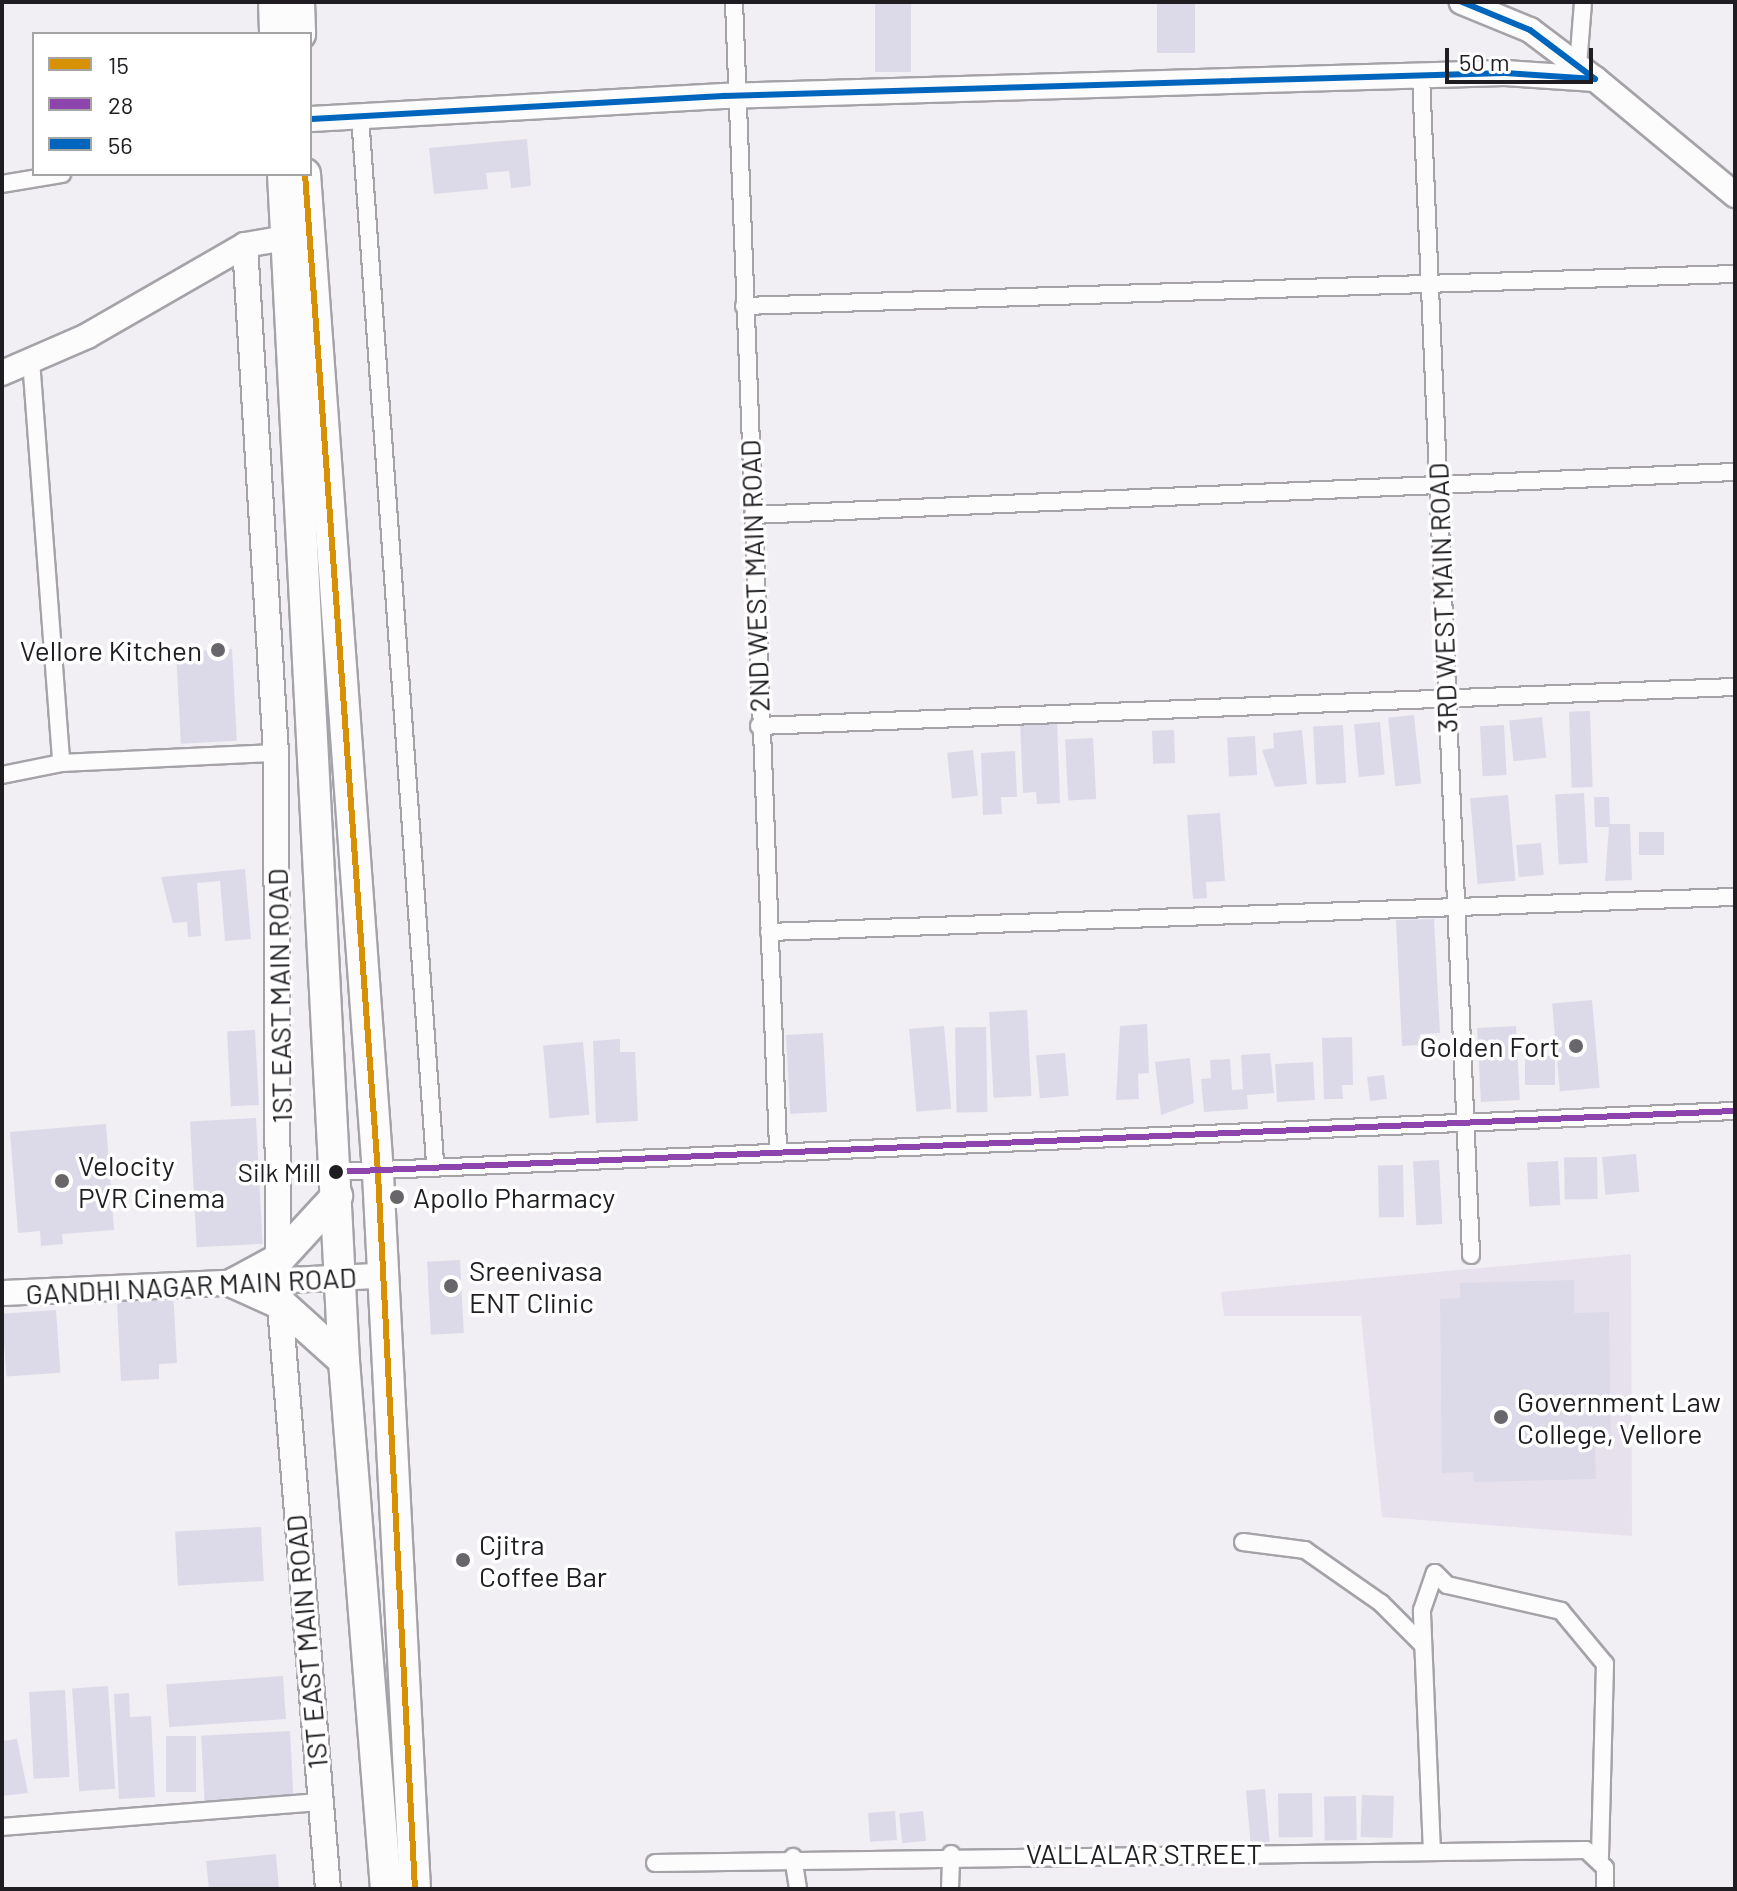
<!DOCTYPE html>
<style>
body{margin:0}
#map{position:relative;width:1737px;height:1891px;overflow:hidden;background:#f1eef4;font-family:Barlow,sans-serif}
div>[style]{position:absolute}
.built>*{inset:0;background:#e7e1ed}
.building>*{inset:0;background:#dcdae9;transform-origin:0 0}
.roads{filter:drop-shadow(2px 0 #a5a3a8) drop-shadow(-2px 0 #a5a3a8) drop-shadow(0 2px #a5a3a8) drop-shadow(0 -2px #a5a3a8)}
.street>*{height:16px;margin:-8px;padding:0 8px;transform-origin:8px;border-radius:8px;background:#fdfcfd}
.secondary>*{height:24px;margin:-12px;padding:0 12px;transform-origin:12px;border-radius:12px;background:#fdfcfd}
.highway>*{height:30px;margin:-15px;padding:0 15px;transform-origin:15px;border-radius:15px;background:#fdfcfd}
.bus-1>*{height:6px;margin:-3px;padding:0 3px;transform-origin:3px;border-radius:3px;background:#d79105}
.bus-2>*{height:6px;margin:-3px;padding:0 3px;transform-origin:3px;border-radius:3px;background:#8e44ad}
.bus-3>*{height:6px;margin:-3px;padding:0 3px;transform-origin:3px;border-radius:3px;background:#0065bd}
.dots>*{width:22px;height:22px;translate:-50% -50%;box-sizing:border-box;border:4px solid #fff;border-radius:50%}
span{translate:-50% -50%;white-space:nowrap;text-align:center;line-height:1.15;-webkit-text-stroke:7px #fff;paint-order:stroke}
.bus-label{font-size:26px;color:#1f1d21}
.right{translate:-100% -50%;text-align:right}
.street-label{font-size:28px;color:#1f1d21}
.poi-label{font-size:28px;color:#1f1d21}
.left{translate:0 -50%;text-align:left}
.frame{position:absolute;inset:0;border:4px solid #1f1d21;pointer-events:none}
.legend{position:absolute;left:32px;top:32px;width:280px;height:144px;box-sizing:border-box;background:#fff;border:2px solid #a5a5a6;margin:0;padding:10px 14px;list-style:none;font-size:24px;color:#1f1d21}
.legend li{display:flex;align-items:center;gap:16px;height:40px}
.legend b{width:40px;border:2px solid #a5a5a6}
.scale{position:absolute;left:1445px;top:48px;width:148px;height:36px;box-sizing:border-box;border:4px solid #1f1d21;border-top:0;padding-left:10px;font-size:24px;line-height:28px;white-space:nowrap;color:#1f1d21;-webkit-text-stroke:6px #fff;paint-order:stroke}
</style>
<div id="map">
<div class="built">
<i style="clip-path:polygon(1631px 1254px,1632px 1536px,1382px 1517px,1361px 1316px,1224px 1316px,1221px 1292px)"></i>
</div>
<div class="building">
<i style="left:875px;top:2px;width:36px;height:70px"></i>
<i style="left:1157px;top:2px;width:38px;height:51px"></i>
<i style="clip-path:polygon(527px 139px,531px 186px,511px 188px,509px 171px,486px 173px,488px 189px,434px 194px,429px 148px)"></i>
<i style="left:232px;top:649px;width:92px;height:56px;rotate:87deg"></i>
<i style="left:1590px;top:711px;width:76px;height:21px;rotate:88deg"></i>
<i style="left:1414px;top:715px;width:69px;height:26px;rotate:84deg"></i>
<i style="left:1542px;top:717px;width:41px;height:33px;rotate:84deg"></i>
<i style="clip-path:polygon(1057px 721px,1060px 803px,1037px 804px,1036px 792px,1023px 793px,1020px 723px)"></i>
<i style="left:1380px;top:722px;width:53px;height:26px;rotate:85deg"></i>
<i style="left:1343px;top:725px;width:58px;height:30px;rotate:87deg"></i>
<i style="left:1504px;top:725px;width:50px;height:24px;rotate:87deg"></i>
<i style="left:1174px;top:730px;width:33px;height:22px;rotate:88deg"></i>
<i style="clip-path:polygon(1302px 730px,1307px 784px,1275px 787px,1262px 750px,1274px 748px,1273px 733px)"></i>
<i style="left:1255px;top:736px;width:39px;height:28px;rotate:87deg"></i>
<i style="left:1093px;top:738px;width:61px;height:28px;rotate:87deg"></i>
<i style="left:973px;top:750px;width:46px;height:26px;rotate:84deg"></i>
<i style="clip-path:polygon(1015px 751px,1017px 797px,1001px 797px,1002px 814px,983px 815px,981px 753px)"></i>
<i style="left:1584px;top:793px;width:70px;height:29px;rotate:87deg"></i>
<i style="left:1508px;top:795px;width:86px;height:38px;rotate:85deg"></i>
<i style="clip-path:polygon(1594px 797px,1609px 797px,1610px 824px,1630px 824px,1632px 880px,1605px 881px,1609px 827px,1595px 827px)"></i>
<i style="clip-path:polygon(1220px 813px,1225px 881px,1206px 882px,1207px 898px,1193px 899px,1187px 815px)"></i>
<i style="left:1639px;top:832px;width:25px;height:23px"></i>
<i style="left:1541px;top:843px;width:32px;height:25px;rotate:85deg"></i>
<i style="clip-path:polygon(245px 869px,251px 939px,225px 941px,220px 881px,197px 883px,201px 936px,188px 937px,187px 922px,173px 923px,161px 877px)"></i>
<i style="clip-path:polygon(1434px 919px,1440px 1033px,1420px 1034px,1420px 1045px,1402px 1046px,1396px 920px)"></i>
<i style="left:1592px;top:1000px;width:88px;height:40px;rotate:85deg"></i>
<i style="left:1027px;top:1010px;width:86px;height:38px;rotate:87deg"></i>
<i style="clip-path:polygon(1147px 1024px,1149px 1073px,1138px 1074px,1139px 1099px,1116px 1100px,1120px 1026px)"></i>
<i style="left:944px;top:1026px;width:83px;height:35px;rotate:85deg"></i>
<i style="left:1516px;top:1026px;width:74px;height:39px;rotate:87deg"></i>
<i style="left:986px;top:1027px;width:85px;height:31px;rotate:89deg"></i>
<i style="left:255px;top:1030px;width:75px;height:28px;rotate:87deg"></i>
<i style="left:823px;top:1033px;width:79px;height:37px;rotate:87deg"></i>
<i style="clip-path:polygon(1352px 1037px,1353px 1085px,1342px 1085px,1343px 1099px,1324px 1099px,1322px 1038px)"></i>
<i style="clip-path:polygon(620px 1039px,620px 1052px,635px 1052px,638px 1121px,596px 1123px,593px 1041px)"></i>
<i style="left:583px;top:1042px;width:73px;height:40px;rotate:85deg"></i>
<i style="left:1065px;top:1053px;width:43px;height:29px;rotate:85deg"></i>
<i style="clip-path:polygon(1270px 1053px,1274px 1093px,1247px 1095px,1248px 1109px,1204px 1112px,1201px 1079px,1211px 1078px,1210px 1060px,1230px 1059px,1232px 1090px,1243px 1089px,1241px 1055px)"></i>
<i style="left:1525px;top:1056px;width:30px;height:29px"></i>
<i style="clip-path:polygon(1190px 1058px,1194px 1103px,1161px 1115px,1155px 1062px)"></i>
<i style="left:1313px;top:1062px;width:38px;height:38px;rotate:87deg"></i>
<i style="left:1384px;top:1075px;width:24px;height:17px;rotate:83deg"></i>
<i style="left:256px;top:1118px;width:126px;height:66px;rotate:87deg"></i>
<i style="clip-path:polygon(106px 1124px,114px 1230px,62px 1234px,63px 1244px,41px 1246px,40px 1231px,18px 1233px,10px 1132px)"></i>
<i style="left:1636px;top:1154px;width:38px;height:34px;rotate:85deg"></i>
<i style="left:1597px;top:1157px;width:42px;height:33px;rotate:89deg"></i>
<i style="left:1439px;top:1160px;width:64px;height:26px;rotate:87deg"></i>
<i style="left:1558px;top:1161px;width:44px;height:31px;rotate:87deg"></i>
<i style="left:1403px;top:1165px;width:52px;height:25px;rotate:89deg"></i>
<i style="left:460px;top:1260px;width:73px;height:33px;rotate:87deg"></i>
<i style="clip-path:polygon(1574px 1280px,1574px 1313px,1609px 1312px,1611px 1446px,1595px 1446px,1596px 1479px,1474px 1482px,1473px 1472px,1442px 1473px,1440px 1299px,1460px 1298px,1460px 1283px)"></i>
<i style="clip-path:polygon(173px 1290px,177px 1363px,159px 1364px,159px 1379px,121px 1381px,117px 1302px)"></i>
<i style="left:56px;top:1310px;width:63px;height:54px;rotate:86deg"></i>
<i style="left:261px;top:1527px;width:54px;height:86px;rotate:87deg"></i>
<i style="left:283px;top:1676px;width:43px;height:117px;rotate:86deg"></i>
<i style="left:108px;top:1686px;width:103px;height:36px;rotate:86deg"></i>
<i style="left:65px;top:1690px;width:87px;height:36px;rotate:87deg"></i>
<i style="clip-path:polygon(129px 1693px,130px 1717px,151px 1716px,155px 1797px,119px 1799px,114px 1694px)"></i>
<i style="left:290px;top:1731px;width:66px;height:89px;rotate:87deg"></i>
<i style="left:166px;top:1736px;width:30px;height:56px"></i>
<i style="clip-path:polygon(17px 1739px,28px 1793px,2px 1796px,2px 1741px)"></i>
<i style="left:1265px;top:1789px;width:53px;height:19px;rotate:85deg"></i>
<i style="left:1312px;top:1793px;width:44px;height:34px;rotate:89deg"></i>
<i style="left:1362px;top:1795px;width:32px;height:42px;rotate:2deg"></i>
<i style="left:1356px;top:1796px;width:44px;height:32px;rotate:89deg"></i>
<i style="left:895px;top:1811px;width:29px;height:27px;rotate:86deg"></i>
<i style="left:923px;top:1811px;width:30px;height:24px;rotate:84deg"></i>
<i style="clip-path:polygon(276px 1854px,279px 1889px,209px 1889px,206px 1861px)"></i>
</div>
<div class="roads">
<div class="street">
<i style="left:734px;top:2px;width:1148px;rotate:87.8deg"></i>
<i style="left:1578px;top:66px;width:64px;rotate:-85.5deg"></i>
<i style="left:1421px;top:76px;width:1180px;rotate:87.57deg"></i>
<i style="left:360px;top:116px;width:1050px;rotate:85.9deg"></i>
<i style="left:2px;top:184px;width:61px;rotate:-9.5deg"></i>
<i style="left:744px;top:306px;width:992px;rotate:-1.85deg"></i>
<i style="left:31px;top:360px;width:404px;rotate:85.7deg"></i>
<i style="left:61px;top:763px;width:215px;rotate:-2.7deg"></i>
<i style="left:753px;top:515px;width:983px;rotate:-2.51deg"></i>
<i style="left:759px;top:726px;width:977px;rotate:-2.29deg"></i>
<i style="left:2px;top:775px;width:60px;rotate:-11.5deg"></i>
<i style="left:769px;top:932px;width:967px;rotate:-2.08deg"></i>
<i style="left:336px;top:1172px;width:1400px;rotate:-2.5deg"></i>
<i style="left:1243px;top:1542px;width:63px;rotate:7.4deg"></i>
<i style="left:1305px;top:1550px;width:93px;rotate:34.9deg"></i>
<i style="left:1381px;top:1603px;width:59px;rotate:45deg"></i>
<i style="left:2px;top:1827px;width:320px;rotate:-4.5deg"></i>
<i style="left:1432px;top:1852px;width:242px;rotate:-92.4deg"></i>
<i style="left:1422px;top:1610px;width:39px;rotate:-71deg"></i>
<i style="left:1435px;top:1573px;width:17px;rotate:45deg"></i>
<i style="left:1447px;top:1585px;width:117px;rotate:12.8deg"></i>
<i style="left:1561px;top:1611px;width:69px;rotate:50.3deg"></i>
<i style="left:1605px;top:1664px;width:194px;rotate:91.5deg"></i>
<i style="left:793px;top:1857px;width:32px;rotate:81deg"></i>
<i style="left:655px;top:1863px;width:931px;rotate:-0.8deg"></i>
<i style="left:1586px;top:1850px;width:26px;rotate:43deg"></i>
<i style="left:1605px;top:1868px;width:21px;rotate:90deg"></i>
<i style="left:950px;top:1889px;width:35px;rotate:-88deg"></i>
</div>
<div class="secondary">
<i style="left:1595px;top:79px;width:182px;rotate:39.6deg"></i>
<i style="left:310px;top:119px;width:415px;rotate:-3.2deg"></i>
<i style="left:724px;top:96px;width:781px;rotate:-1.69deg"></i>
<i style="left:1505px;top:73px;width:90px;rotate:3.8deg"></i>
<i style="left:1595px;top:79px;width:81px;rotate:-143deg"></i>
<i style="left:1530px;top:30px;width:74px;rotate:-157.6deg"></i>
<i style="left:245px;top:245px;width:509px;rotate:86.51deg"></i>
<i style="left:276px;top:753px;width:529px;rotate:89.78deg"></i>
<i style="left:278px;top:1282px;width:609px;rotate:85.29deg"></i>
<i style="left:2px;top:373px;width:93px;rotate:-23.5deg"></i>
<i style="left:87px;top:336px;width:182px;rotate:-29.9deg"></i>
<i style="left:245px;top:245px;width:59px;rotate:-9.8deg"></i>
<i style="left:2px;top:1293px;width:379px;rotate:-2.6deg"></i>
</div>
<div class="highway">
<i style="left:274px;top:2px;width:32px;rotate:88deg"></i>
<i style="left:299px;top:2px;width:32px;rotate:88deg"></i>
<i style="left:283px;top:174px;width:1189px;rotate:87.06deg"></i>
<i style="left:344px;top:1361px;width:530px;rotate:85.45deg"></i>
<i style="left:305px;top:174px;width:1003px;rotate:85.82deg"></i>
<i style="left:378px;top:1174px;width:716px;rotate:87.04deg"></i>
<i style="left:235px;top:1283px;width:50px;rotate:-28.6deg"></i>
<i style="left:279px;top:1259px;width:86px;rotate:-47.4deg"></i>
<i style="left:235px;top:1283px;width:51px;rotate:24.5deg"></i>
<i style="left:281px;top:1304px;width:85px;rotate:42.1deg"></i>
</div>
</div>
<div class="bus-1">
<i style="left:305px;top:174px;width:1003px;rotate:85.82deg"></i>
<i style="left:378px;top:1174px;width:716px;rotate:87.04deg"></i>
</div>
<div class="bus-2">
<i style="left:336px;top:1172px;width:1400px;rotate:-2.5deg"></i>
</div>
<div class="bus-3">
<i style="left:310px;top:119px;width:415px;rotate:-3.2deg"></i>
<i style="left:724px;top:96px;width:781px;rotate:-1.69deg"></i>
<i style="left:1505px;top:73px;width:90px;rotate:3.8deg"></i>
<i style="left:1595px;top:79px;width:81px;rotate:-143deg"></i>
<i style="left:1530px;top:30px;width:74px;rotate:-157.6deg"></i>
</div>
<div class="dots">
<i style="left:218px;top:650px;background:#68666b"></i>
<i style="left:1576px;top:1046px;background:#68666b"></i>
<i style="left:336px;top:1172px;background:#1f1d21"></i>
<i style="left:62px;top:1181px;background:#68666b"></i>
<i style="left:397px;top:1197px;background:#68666b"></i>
<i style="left:451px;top:1286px;background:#68666b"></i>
<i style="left:1501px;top:1417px;background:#68666b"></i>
<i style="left:463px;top:1560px;background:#68666b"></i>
</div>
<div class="bus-label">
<span class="right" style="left:321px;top:1172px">Silk Mill</span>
</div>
<div class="street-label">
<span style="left:754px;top:576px;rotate:-92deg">2ND WEST MAIN ROAD</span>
<span style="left:1442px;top:598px;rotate:-92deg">3RD WEST MAIN ROAD</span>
<span style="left:279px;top:996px;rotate:-91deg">1ST EAST MAIN ROAD</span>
<span style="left:191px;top:1285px;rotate:-3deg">GANDHI NAGAR MAIN ROAD</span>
<span style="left:306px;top:1642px;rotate:-95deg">1ST EAST MAIN ROAD</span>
<span style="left:1144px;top:1853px">VALLALAR STREET</span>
</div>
<div class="poi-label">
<span class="right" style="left:202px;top:650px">Vellore Kitchen</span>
<span class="right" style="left:1560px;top:1046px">Golden Fort</span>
<span class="left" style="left:78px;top:1181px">Velocity<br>PVR Cinema</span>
<span class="left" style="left:413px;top:1197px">Apollo Pharmacy</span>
<span class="left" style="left:469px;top:1286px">Sreenivasa<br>ENT Clinic</span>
<span class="left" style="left:1517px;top:1417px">Government Law<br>College, Vellore</span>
<span class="left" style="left:479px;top:1560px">Cjitra<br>Coffee Bar</span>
</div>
<div class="frame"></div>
<ul class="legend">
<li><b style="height:10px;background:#d79105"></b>15</li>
<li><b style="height:10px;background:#8e44ad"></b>28</li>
<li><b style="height:10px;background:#0065bd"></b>56</li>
</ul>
<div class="scale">50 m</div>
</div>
